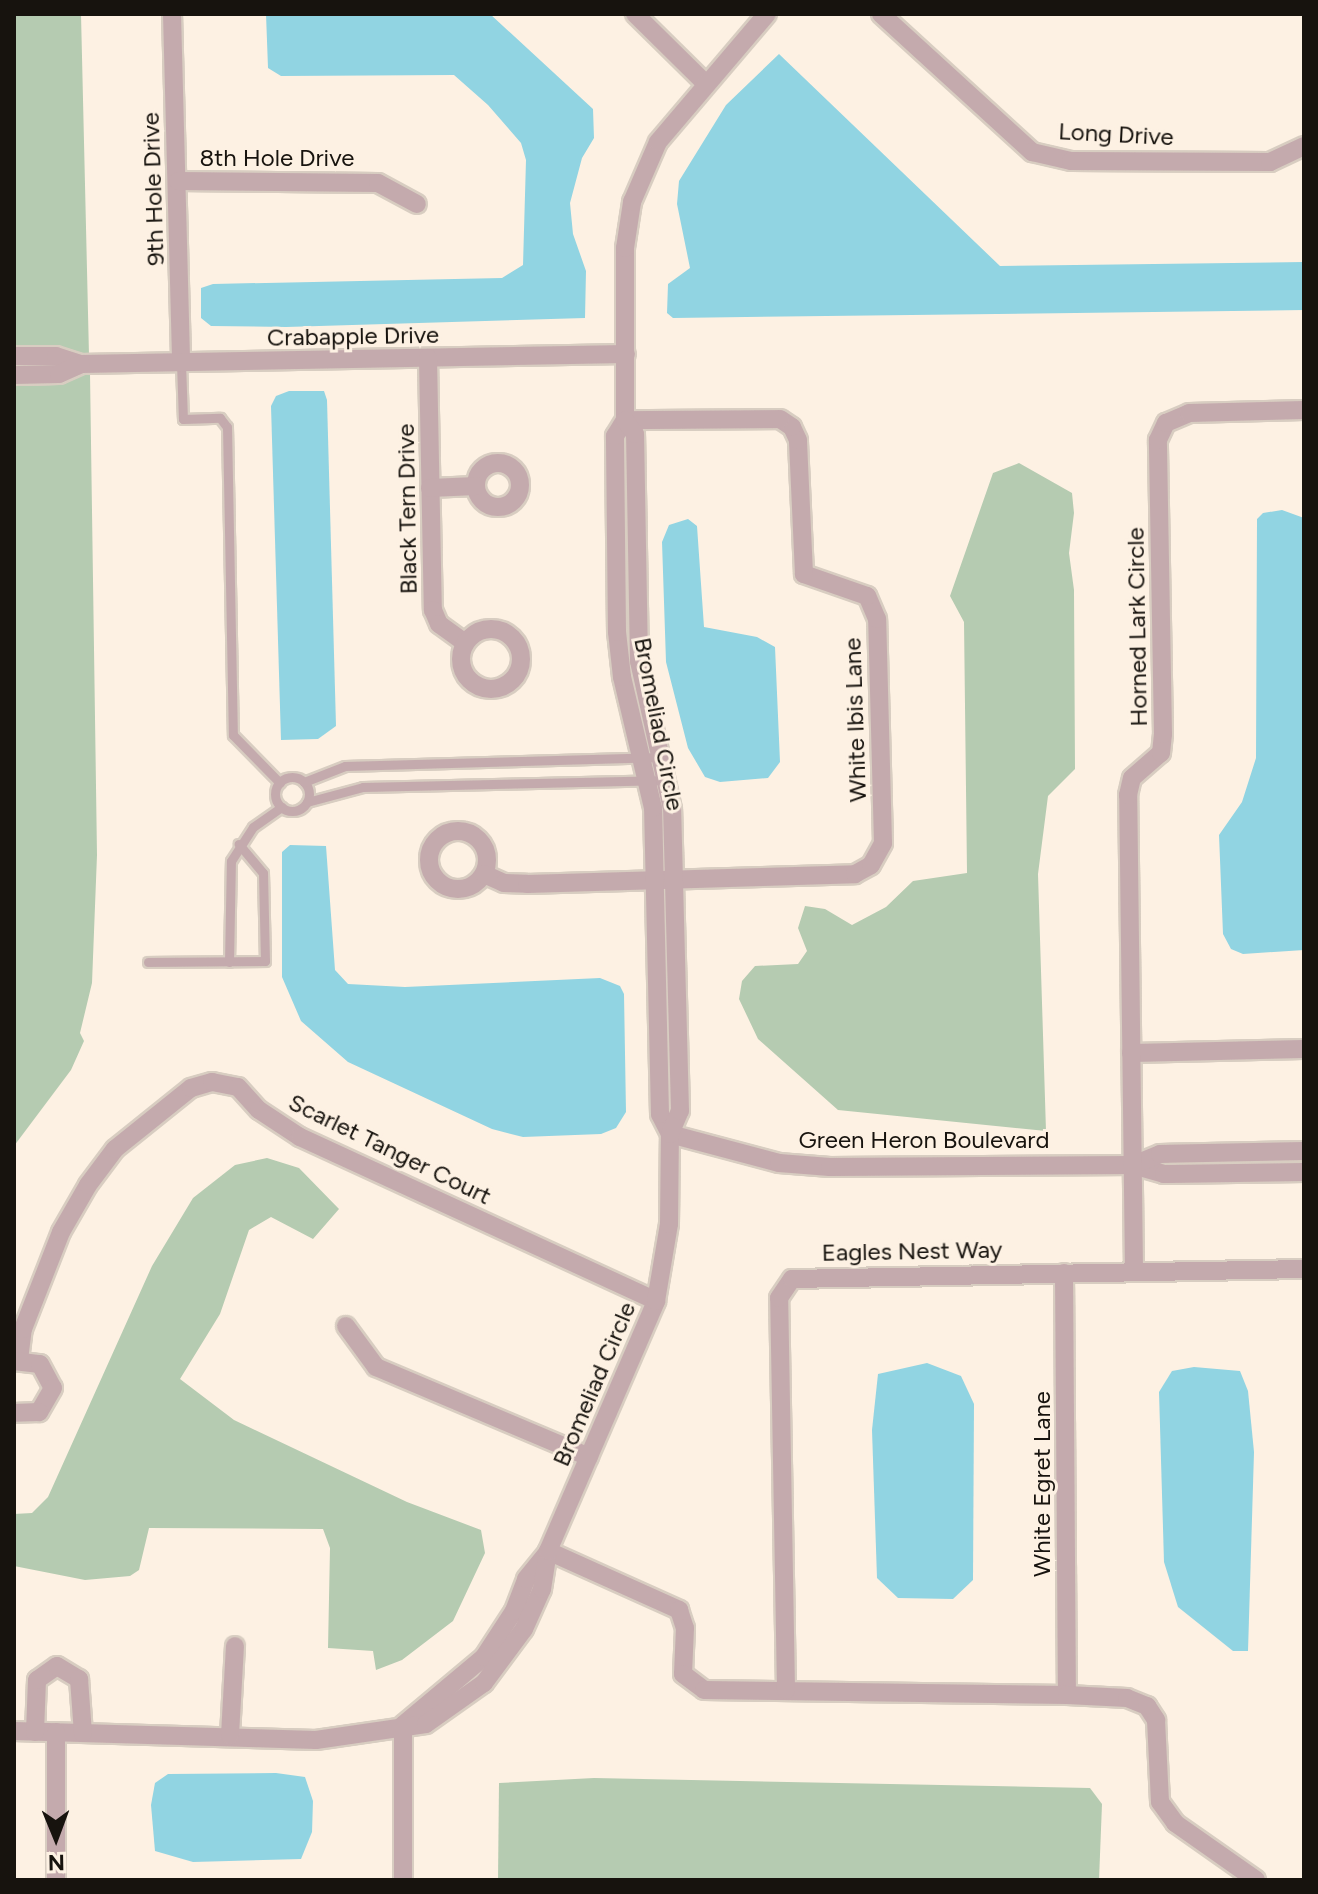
<!DOCTYPE html>
<style>
body{margin:0}
#map{position:relative;width:1318px;height:1894px;overflow:hidden;background:#fdf1e3;font-family:Figtree,sans-serif}
div>[style]{position:absolute}
.green>*{inset:0;background:#b5cbb1}
.water>*{inset:0;background:#91d4e2}
.roads{filter:drop-shadow(2px 0 #d8cdc1) drop-shadow(-2px 0 #d8cdc1) drop-shadow(0 2px #d8cdc1) drop-shadow(0 -2px #d8cdc1)}
.lane>*{height:9px;margin:-4.5px;padding:0 4.5px;transform-origin:4.5px;border-radius:4.5px;background:#c4aaad}
.lane>.ring{margin:-4.5px;padding:0;box-sizing:content-box;background:none;border:9px solid #c4aaad;border-radius:50%}
.street>*{height:18px;margin:-9px;padding:0 9px;transform-origin:9px;border-radius:9px;background:#c4aaad}
.street>.ring{margin:-9px;padding:0;box-sizing:content-box;background:none;border:18px solid #c4aaad;border-radius:50%}
span{translate:-50% -50%;white-space:nowrap;text-align:center;line-height:1.15;-webkit-text-stroke:6px #fdf1e3;paint-order:stroke}
.street-label{font-size:24px;color:#17130e}
.frame{position:absolute;inset:0;border:16px solid #17130e;pointer-events:none}
.north{position:absolute;left:16px;top:1798px;width:80px;height:80px;-webkit-text-stroke:6px #fdf1e3;paint-order:stroke;rotate:179deg;font-size:22px;font-weight:700;line-height:32px;text-align:center;color:#17130e}
.north::after{content:'';display:block;margin:auto;width:28px;height:36px;background:#17130e;clip-path:polygon(50% 0,100% 100%,50% 72%,0 100%)}
</style>
<div id="map">
<div class="green">
<i style="clip-path:polygon(14px 14px,81px 14px,89px 355px,56px 346px,14px 347px)"></i>
<i style="clip-path:polygon(90px 373px,97px 855px,92px 983px,80px 1033px,84px 1041px,71px 1070px,14px 1146px,14px 384px,59px 383px)"></i>
<i style="clip-path:polygon(1019px 463px,1072px 493px,1074px 513px,1069px 553px,1074px 590px,1075px 769px,1048px 796px,1038px 874px,1046px 1131px,838px 1110px,758px 1039px,739px 999px,742px 981px,755px 966px,798px 964px,807px 951px,798px 928px,805px 906px,825px 909px,852px 925px,886px 907px,913px 881px,967px 873px,964px 622px,950px 596px,993px 473px)"></i>
<i style="clip-path:polygon(267px 1158px,299px 1168px,339px 1209px,313px 1239px,271px 1217px,249px 1230px,220px 1314px,180px 1379px,234px 1420px,407px 1502px,481px 1530px,485px 1553px,453px 1621px,402px 1660px,376px 1670px,373px 1651px,328px 1648px,330px 1548px,323px 1529px,149px 1528px,139px 1570px,130px 1576px,85px 1580px,14px 1566px,14px 1514px,32px 1513px,48px 1497px,152px 1266px,193px 1198px,235px 1165px)"></i>
<i style="clip-path:polygon(594px 1778px,1090px 1788px,1102px 1804px,1099px 1880px,498px 1880px,499px 1783px)"></i>
</div>
<div class="water">
<i style="clip-path:polygon(266px 14px,490px 14px,593px 109px,594px 138px,582px 158px,570px 203px,573px 234px,586px 271px,585px 318px,286px 327px,211px 326px,201px 318px,201px 288px,213px 284px,502px 278px,523px 265px,526px 160px,521px 143px,488px 105px,454px 75px,281px 76px,268px 68px)"></i>
<i style="clip-path:polygon(779px 54px,1000px 266px,1304px 262px,1304px 310px,673px 318px,667px 313px,668px 284px,690px 268px,677px 204px,679px 181px,726px 105px)"></i>
<i style="clip-path:polygon(289px 391px,324px 391px,327px 400px,336px 726px,318px 739px,281px 740px,271px 406px,276px 396px)"></i>
<i style="clip-path:polygon(1282px 510px,1304px 518px,1304px 950px,1243px 954px,1231px 949px,1223px 934px,1219px 835px,1242px 802px,1256px 758px,1257px 519px,1263px 513px)"></i>
<i style="clip-path:polygon(688px 519px,697px 526px,704px 627px,757px 637px,775px 647px,780px 762px,768px 778px,720px 782px,705px 777px,688px 748px,666px 662px,662px 542px,669px 525px)"></i>
<i style="clip-path:polygon(290px 845px,326px 846px,335px 970px,348px 984px,405px 987px,600px 978px,620px 986px,624px 994px,626px 1112px,616px 1128px,601px 1134px,523px 1137px,492px 1129px,348px 1062px,301px 1021px,282px 977px,282px 852px)"></i>
<i style="clip-path:polygon(927px 1363px,961px 1376px,974px 1404px,973px 1580px,953px 1599px,898px 1598px,877px 1578px,872px 1430px,878px 1374px)"></i>
<i style="clip-path:polygon(1194px 1367px,1240px 1371px,1248px 1391px,1254px 1452px,1248px 1651px,1233px 1651px,1178px 1607px,1164px 1562px,1159px 1392px,1172px 1371px)"></i>
<i style="clip-path:polygon(276px 1773px,305px 1777px,313px 1801px,312px 1832px,301px 1859px,193px 1862px,155px 1851px,151px 1805px,155px 1783px,168px 1774px)"></i>
</div>
<div class="roads">
<div class="lane">
<i style="left:181px;top:363px;width:56px;rotate:88deg"></i>
<i style="left:183px;top:419px;width:37px;rotate:-2deg"></i>
<i style="left:220px;top:418px;width:11px;rotate:52deg"></i>
<i style="left:227px;top:427px;width:308px;rotate:88.9deg"></i>
<i style="left:233px;top:735px;width:67px;rotate:45.6deg"></i>
<i class="ring" style="left:275px;top:777px;width:25px;height:25px"></i>
<i style="left:304px;top:782px;width:44px;rotate:-21.3deg"></i>
<i style="left:345px;top:766px;width:318px;rotate:-1.6deg"></i>
<i style="left:307px;top:802px;width:58px;rotate:-15deg"></i>
<i style="left:363px;top:787px;width:305px;rotate:-1.3deg"></i>
<i style="left:148px;top:962px;width:117px;rotate:-0.5deg"></i>
<i style="left:265px;top:961px;width:88px;rotate:-91.3deg"></i>
<i style="left:263px;top:873px;width:38px;rotate:-130deg"></i>
<i style="left:229px;top:962px;width:101px;rotate:-88.9deg"></i>
<i style="left:231px;top:861px;width:40px;rotate:-57.1deg"></i>
<i style="left:253px;top:827px;width:35px;rotate:-35deg"></i>
</div>
<div class="street">
<i style="left:172px;top:14px;width:349px;rotate:88.5deg"></i>
<i style="left:635px;top:14px;width:97px;rotate:44.6deg"></i>
<i style="left:881px;top:14px;width:205px;rotate:42.4deg"></i>
<i style="left:1032px;top:152px;width:40px;rotate:13deg"></i>
<i style="left:1071px;top:161px;width:199px;rotate:0.3deg"></i>
<i style="left:1270px;top:162px;width:38px;rotate:-25deg"></i>
<i style="left:178px;top:181px;width:200px;rotate:0.6deg"></i>
<i style="left:378px;top:183px;width:44px;rotate:28.3deg"></i>
<i style="left:14px;top:356px;width:42px"></i>
<i style="left:56px;top:356px;width:26px;rotate:18deg"></i>
<i style="left:81px;top:364px;width:545px;rotate:-1.05deg"></i>
<i style="left:428px;top:358px;width:252px;rotate:88.9deg"></i>
<i style="left:433px;top:610px;width:15px;rotate:67deg"></i>
<i style="left:439px;top:624px;width:32px;rotate:36deg"></i>
<i style="left:14px;top:375px;width:45px;rotate:-1.3deg"></i>
<i style="left:59px;top:374px;width:24px;rotate:-24deg"></i>
<i class="ring" style="left:476px;top:463px;width:26px;height:26px"></i>
<i style="left:430px;top:488px;width:46px;rotate:-2.5deg"></i>
<i class="ring" style="left:461px;top:629px;width:42px;height:42px"></i>
<i class="ring" style="left:429px;top:831px;width:40px;height:40px"></i>
<i style="left:484px;top:874px;width:22px;rotate:24deg"></i>
<i style="left:504px;top:883px;width:23px;rotate:2deg"></i>
<i style="left:527px;top:884px;width:328px;rotate:-1.7deg"></i>
<i style="left:855px;top:874px;width:18px;rotate:-29deg"></i>
<i style="left:871px;top:865px;width:25px;rotate:-61deg"></i>
<i style="left:883px;top:843px;width:224px;rotate:-91.5deg"></i>
<i style="left:877px;top:619px;width:25px;rotate:-113deg"></i>
<i style="left:867px;top:596px;width:67px;rotate:-160.8deg"></i>
<i style="left:804px;top:574px;width:134px;rotate:-92.6deg"></i>
<i style="left:798px;top:440px;width:14px;rotate:-115deg"></i>
<i style="left:792px;top:427px;width:14px;rotate:-146deg"></i>
<i style="left:780px;top:419px;width:155px;rotate:179.6deg"></i>
<i style="left:1131px;top:1053px;width:173px;rotate:-1.3deg"></i>
<i style="left:670px;top:1134px;width:22px;rotate:-117deg"></i>
<i style="left:660px;top:1114px;width:306px;rotate:-91.3deg"></i>
<i style="left:653px;top:808px;width:135px;rotate:-103.3deg"></i>
<i style="left:622px;top:677px;width:45px;rotate:-96.3deg"></i>
<i style="left:617px;top:632px;width:196px;rotate:-90.6deg"></i>
<i style="left:615px;top:436px;width:19px;rotate:-58deg"></i>
<i style="left:625px;top:420px;width:172px;rotate:-90deg"></i>
<i style="left:625px;top:248px;width:47px;rotate:-81.3deg"></i>
<i style="left:632px;top:202px;width:65px;rotate:-66.6deg"></i>
<i style="left:658px;top:142px;width:168px;rotate:-49.6deg"></i>
<i style="left:670px;top:1134px;width:113px;rotate:14.9deg"></i>
<i style="left:779px;top:1163px;width:51px;rotate:4.5deg"></i>
<i style="left:830px;top:1167px;width:303px;rotate:-0.4deg"></i>
<i style="left:1133px;top:1165px;width:32px;rotate:16deg"></i>
<i style="left:1164px;top:1174px;width:140px;rotate:-0.8deg"></i>
<i style="left:1133px;top:1165px;width:29px;rotate:-22deg"></i>
<i style="left:1160px;top:1154px;width:144px;rotate:-1.2deg"></i>
<i style="left:1134px;top:1270px;width:475px;rotate:-90.7deg"></i>
<i style="left:1128px;top:795px;width:17px;rotate:-77deg"></i>
<i style="left:1132px;top:778px;width:38px;rotate:-41deg"></i>
<i style="left:1161px;top:753px;width:19px;rotate:-84deg"></i>
<i style="left:1163px;top:734px;width:294px;rotate:-91deg"></i>
<i style="left:1158px;top:440px;width:19px;rotate:-65deg"></i>
<i style="left:1166px;top:423px;width:25px;rotate:-23deg"></i>
<i style="left:1189px;top:413px;width:115px;rotate:-1.5deg"></i>
<i style="left:1064px;top:1273px;width:422px;rotate:89.6deg"></i>
<i style="left:346px;top:1326px;width:51px;rotate:53.8deg"></i>
<i style="left:376px;top:1367px;width:231px;rotate:22.9deg"></i>
<i style="left:19px;top:1360px;width:31px;rotate:-83deg"></i>
<i style="left:23px;top:1329px;width:104px;rotate:-68.6deg"></i>
<i style="left:61px;top:1232px;width:54px;rotate:-60.1deg"></i>
<i style="left:88px;top:1185px;width:45px;rotate:-53.1deg"></i>
<i style="left:115px;top:1149px;width:97px;rotate:-38.8deg"></i>
<i style="left:191px;top:1088px;width:22px;rotate:-16deg"></i>
<i style="left:212px;top:1082px;width:26px;rotate:11deg"></i>
<i style="left:238px;top:1087px;width:31px;rotate:48deg"></i>
<i style="left:259px;top:1110px;width:49px;rotate:33.4deg"></i>
<i style="left:300px;top:1137px;width:392px;rotate:24.7deg"></i>
<i style="left:14px;top:1361px;width:26px;rotate:7deg"></i>
<i style="left:40px;top:1364px;width:27px;rotate:62deg"></i>
<i style="left:53px;top:1388px;width:28px;rotate:120deg"></i>
<i style="left:39px;top:1412px;width:25px;rotate:178deg"></i>
<i style="left:548px;top:1551px;width:144px;rotate:24.2deg"></i>
<i style="left:679px;top:1610px;width:19px;rotate:72deg"></i>
<i style="left:685px;top:1628px;width:46px;rotate:92.5deg"></i>
<i style="left:683px;top:1674px;width:26px;rotate:37deg"></i>
<i style="left:704px;top:1690px;width:363px;rotate:0.8deg"></i>
<i style="left:1067px;top:1695px;width:60px;rotate:2.9deg"></i>
<i style="left:1127px;top:1698px;width:22px;rotate:22deg"></i>
<i style="left:1147px;top:1706px;width:17px;rotate:57deg"></i>
<i style="left:1156px;top:1720px;width:82px;rotate:87.2deg"></i>
<i style="left:1160px;top:1802px;width:26px;rotate:54deg"></i>
<i style="left:1175px;top:1823px;width:99px;rotate:35.1deg"></i>
<i style="left:786px;top:1690px;width:392px;rotate:-91deg"></i>
<i style="left:779px;top:1298px;width:23px;rotate:-56deg"></i>
<i style="left:792px;top:1279px;width:512px;rotate:-1.12deg"></i>
<i style="left:403px;top:1725px;width:106px;rotate:-40deg"></i>
<i style="left:484px;top:1657px;width:55px;rotate:-56.9deg"></i>
<i style="left:514px;top:1611px;width:34px;rotate:-69deg"></i>
<i style="left:526px;top:1579px;width:33px;rotate:-51deg"></i>
<i style="left:14px;top:1731px;width:302px;rotate:1.7deg"></i>
<i style="left:316px;top:1740px;width:111px;rotate:-8.3deg"></i>
<i style="left:426px;top:1724px;width:71px;rotate:-35.3deg"></i>
<i style="left:484px;top:1683px;width:67px;rotate:-53.5deg"></i>
<i style="left:524px;top:1629px;width:44px;rotate:-65.8deg"></i>
<i style="left:542px;top:1589px;width:38px;rotate:-81deg"></i>
<i style="left:548px;top:1551px;width:272px;rotate:-66.6deg"></i>
<i style="left:656px;top:1301px;width:78px;rotate:-80.4deg"></i>
<i style="left:669px;top:1224px;width:90px;rotate:-89.4deg"></i>
<i style="left:670px;top:1134px;width:25px;rotate:-67deg"></i>
<i style="left:680px;top:1111px;width:302px;rotate:-91.5deg"></i>
<i style="left:672px;top:809px;width:152px;rotate:-102.6deg"></i>
<i style="left:639px;top:661px;width:227px;rotate:-91deg"></i>
<i style="left:635px;top:434px;width:17px;rotate:-126deg"></i>
<i style="left:35px;top:1732px;width:52px;rotate:-87.8deg"></i>
<i style="left:37px;top:1680px;width:24px;rotate:-35deg"></i>
<i style="left:57px;top:1666px;width:26px;rotate:31deg"></i>
<i style="left:79px;top:1679px;width:54px;rotate:85.8deg"></i>
<i style="left:230px;top:1735px;width:89px;rotate:-86.8deg"></i>
<i style="left:56px;top:1880px;width:148px;rotate:-90deg"></i>
<i style="left:403px;top:1880px;width:155px;rotate:-90deg"></i>
</div>
</div>
<div class="street-label">
<span style="left:1116px;top:134px;rotate:3deg">Long Drive</span>
<span style="left:277px;top:158px">8th Hole Drive</span>
<span style="left:153px;top:189px;rotate:-92deg">9th Hole Drive</span>
<span style="left:353px;top:336px;rotate:-1deg">Crabapple Drive</span>
<span style="left:407px;top:509px;rotate:-91deg">Black Tern Drive</span>
<span style="left:1137px;top:627px;rotate:-91deg">Horned Lark Circle</span>
<span style="left:855px;top:720px;rotate:-92deg">White Ibis Lane</span>
<span style="left:659px;top:724px;rotate:79deg">Bromeliad Circle</span>
<span style="left:924px;top:1140px">Green Heron Boulevard</span>
<span style="left:390px;top:1149px;rotate:26deg">Scarlet Tanger Court</span>
<span style="left:912px;top:1251px;rotate:-1deg">Eagles Nest Way</span>
<span style="left:594px;top:1384px;rotate:-67deg">Bromeliad Circle</span>
<span style="left:1042px;top:1484px;rotate:-90deg">White Egret Lane</span>
</div>
<div class="frame"></div>
<div class="north">N</div>
</div>
